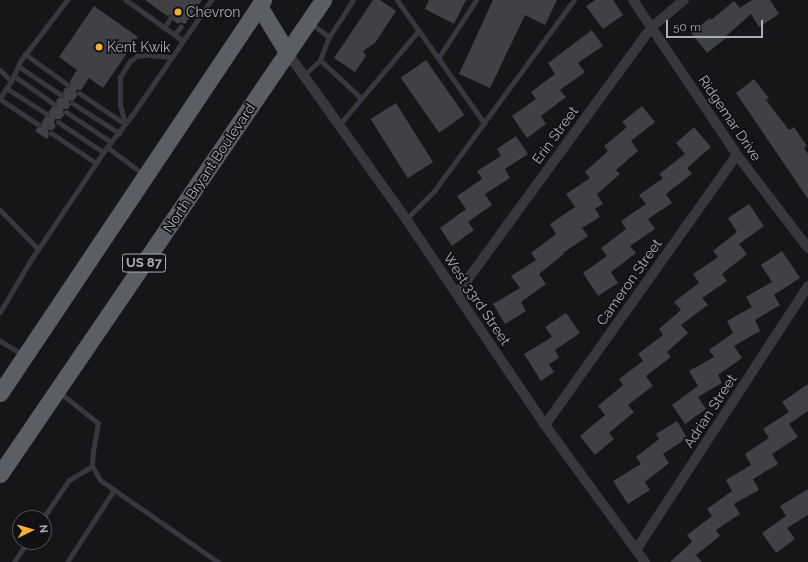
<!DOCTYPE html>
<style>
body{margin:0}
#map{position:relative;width:808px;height:562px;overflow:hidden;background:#161618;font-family:Raleway,sans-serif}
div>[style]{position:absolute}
.building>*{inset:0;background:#404145;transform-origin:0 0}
.service>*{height:5px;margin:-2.5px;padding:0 2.5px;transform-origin:2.5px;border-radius:2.5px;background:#37383d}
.minor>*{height:10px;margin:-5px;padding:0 5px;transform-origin:5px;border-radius:5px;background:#37383d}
.trunk>*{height:17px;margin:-8.5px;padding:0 8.5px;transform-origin:8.5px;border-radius:8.5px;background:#5b5e65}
.dots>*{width:11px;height:11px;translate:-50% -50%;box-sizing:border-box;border:2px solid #111113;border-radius:50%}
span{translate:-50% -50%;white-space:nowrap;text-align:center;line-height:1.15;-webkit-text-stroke:3.5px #111113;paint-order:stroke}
.shield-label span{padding:1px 3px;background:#111113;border:1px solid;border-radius:3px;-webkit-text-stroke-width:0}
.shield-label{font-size:13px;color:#a8adb8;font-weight:700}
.poi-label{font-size:14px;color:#a8adb8}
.left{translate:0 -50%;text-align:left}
.street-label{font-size:14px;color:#a8adb8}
.north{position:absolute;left:12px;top:510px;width:40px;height:40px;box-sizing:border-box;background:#111113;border:1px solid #4d4f55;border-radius:50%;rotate:85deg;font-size:11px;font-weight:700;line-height:16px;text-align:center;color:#a8adb8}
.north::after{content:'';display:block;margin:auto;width:14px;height:18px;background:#f2b134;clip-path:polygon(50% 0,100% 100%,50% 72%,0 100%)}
.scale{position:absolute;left:666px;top:20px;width:97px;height:18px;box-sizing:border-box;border:2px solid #a8adb8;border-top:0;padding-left:5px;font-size:12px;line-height:14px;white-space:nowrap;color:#a8adb8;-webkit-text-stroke:3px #111113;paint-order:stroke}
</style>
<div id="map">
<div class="building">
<i style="clip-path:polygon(145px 0,202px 0,185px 24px,181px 22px,178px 24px,173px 20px,172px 15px,167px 16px)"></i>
<i style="clip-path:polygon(373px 0,380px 0,396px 11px,375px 43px,363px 51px,366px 56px,355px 72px,334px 58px)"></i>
<i style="clip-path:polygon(429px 0,466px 0,454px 24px,425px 9px)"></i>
<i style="clip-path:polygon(493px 0,557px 0,545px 25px,525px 15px,490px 88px,459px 74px)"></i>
<i style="clip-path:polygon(595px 0,613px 0,623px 15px,603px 29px,586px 6px)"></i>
<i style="clip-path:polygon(752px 0,770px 0,779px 14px,759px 27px,751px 14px,725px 37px,726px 38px,707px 53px,691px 33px,710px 18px,711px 20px,734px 1px,740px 8px)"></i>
<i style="clip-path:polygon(94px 6px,138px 37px,103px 88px,89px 78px,81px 90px,76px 90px,77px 96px,74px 100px,69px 101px,70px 106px,68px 109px,63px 109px,64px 115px,61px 119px,55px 119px,54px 123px,56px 126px,53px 130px,48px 130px,49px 136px,47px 139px,35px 131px,37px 128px,42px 128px,42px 122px,45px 117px,50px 116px,49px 111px,52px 107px,57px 106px,56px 101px,58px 98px,64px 98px,63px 92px,65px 88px,71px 87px,70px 81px,77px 70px,59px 57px)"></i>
<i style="clip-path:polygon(592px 30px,603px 46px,578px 63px,585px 72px,560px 90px,566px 97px,541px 116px,546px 124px,527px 138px,512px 116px,536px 99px,531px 92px,555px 74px,548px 63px)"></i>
<i style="left:426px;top:60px;width:67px;height:31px;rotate:55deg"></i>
<i style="clip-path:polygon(754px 79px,769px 98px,766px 100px,789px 130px,794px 127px,807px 146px,804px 148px,808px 154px,808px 199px,736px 93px)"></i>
<i style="left:396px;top:103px;width:70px;height:30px;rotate:58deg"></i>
<i style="clip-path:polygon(642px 106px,655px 122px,631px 141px,638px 151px,616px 170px,620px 174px,597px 194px,603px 204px,595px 209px,600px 217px,582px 228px,588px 236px,563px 253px,564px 254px,539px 274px,546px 284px,521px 302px,526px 311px,505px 324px,493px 304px,520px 288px,511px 276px,536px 260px,531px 253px,556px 234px,550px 224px,575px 207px,566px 194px,590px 178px,585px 172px,608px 151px,604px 146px,627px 127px,622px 122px)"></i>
<i style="clip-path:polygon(694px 127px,711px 147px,687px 168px,692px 174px,666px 194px,672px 203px,648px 219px,655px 229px,630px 246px,636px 253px,611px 272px,618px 283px,598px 296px,583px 273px,607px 256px,601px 248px,626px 229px,621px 221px,646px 204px,639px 195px,663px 178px,659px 174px,685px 154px,676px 143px)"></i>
<i style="clip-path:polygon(516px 136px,528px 154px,505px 169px,510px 178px,485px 194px,492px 205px,468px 222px,474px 230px,452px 246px,440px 228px,466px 209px,457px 196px,482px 179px,477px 171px,501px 156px,497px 149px)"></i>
<i style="clip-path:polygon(749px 204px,764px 226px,739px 244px,747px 254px,722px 274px,727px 281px,702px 298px,708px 305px,681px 325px,688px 333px,667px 352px,671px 357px,646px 376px,653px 386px,628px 405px,634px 412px,609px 433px,614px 439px,595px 455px,580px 436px,605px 415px,598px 406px,623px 385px,619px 379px,643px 361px,638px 354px,663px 335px,659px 329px,681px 310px,674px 302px,699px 283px,693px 274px,718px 257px,713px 251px,737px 232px,728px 218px)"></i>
<i style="clip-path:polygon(782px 251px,800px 278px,774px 295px,780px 305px,755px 320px,760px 331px,734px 346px,742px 358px,718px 375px,722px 383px,698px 397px,706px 409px,685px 424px,672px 405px,698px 386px,689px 371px,714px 357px,709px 350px,733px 333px,727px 321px,752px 307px,746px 297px,772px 282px,761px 265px)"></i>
<i style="clip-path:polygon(566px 313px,580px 333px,555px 350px,559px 358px,549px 364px,554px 372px,541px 381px,524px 354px,552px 337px,545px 327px)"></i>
<i style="clip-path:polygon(808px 384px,808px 411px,789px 424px,798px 437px,772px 454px,778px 464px,753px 479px,759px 490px,734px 504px,740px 514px,716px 530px,720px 536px,696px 555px,702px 562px,670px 562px,692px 542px,687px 535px,712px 516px,707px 509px,732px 491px,726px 480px,751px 465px,745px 454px,769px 438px,763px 429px,789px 412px,782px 402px)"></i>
<i style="clip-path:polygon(677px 421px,687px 438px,663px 454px,669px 463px,645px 482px,650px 490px,628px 504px,613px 481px,641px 464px,636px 457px,659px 439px,656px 434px)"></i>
<i style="clip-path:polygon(808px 489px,808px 515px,787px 528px,795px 539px,776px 553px,762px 533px,786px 516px,780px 506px)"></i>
</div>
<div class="service">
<i style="left:126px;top:0;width:70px;rotate:35.7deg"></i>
<i style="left:397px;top:0;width:151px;rotate:54.7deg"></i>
<i style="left:310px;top:23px;width:24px;rotate:36deg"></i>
<i style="left:164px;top:28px;width:12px;rotate:-59deg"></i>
<i style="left:174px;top:35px;width:11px;rotate:-52deg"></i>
<i style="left:25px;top:54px;width:53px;rotate:35.8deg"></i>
<i style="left:439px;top:57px;width:68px;rotate:-57deg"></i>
<i style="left:320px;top:60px;width:56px;rotate:42.8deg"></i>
<i style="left:18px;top:66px;width:52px;rotate:34deg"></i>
<i style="left:0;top:70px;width:16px;rotate:45deg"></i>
<i style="left:11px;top:81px;width:20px;rotate:123deg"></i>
<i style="left:304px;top:75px;width:22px;rotate:-43deg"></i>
<i style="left:320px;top:60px;width:25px;rotate:-69deg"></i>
<i style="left:329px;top:37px;width:44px;rotate:-57deg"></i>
<i style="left:14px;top:76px;width:49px;rotate:35deg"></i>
<i style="left:11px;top:81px;width:23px;rotate:-65deg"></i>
<i style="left:21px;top:60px;width:76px;rotate:-52.5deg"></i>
<i style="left:6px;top:88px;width:49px;rotate:32.4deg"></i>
<i style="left:79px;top:93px;width:55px;rotate:34deg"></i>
<i style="left:0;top:99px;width:47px;rotate:33.7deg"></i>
<i style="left:72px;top:103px;width:56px;rotate:32.6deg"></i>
<i style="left:66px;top:112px;width:54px;rotate:33.7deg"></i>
<i style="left:58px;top:122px;width:54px;rotate:33.7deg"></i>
<i style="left:125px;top:124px;width:20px;rotate:-105deg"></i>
<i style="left:120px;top:105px;width:28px;rotate:-90deg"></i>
<i style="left:120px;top:77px;width:19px;rotate:-58deg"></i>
<i style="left:130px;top:61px;width:9px;rotate:-36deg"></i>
<i style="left:137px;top:56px;width:10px;rotate:-6deg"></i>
<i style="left:147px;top:55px;width:25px;rotate:5deg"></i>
<i style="left:339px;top:125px;width:124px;rotate:-49.9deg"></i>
<i style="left:51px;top:133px;width:54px;rotate:33.7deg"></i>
<i style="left:107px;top:147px;width:37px;rotate:-52deg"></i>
<i style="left:130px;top:118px;width:143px;rotate:-55.5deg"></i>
<i style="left:0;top:210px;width:54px;rotate:45.7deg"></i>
<i style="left:406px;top:219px;width:40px;rotate:-45deg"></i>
<i style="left:434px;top:191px;width:237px;rotate:-53.8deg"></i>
<i style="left:0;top:312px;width:59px;rotate:-59.5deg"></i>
<i style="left:30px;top:261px;width:138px;rotate:-56deg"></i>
<i style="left:107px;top:147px;width:45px;rotate:36.9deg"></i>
<i style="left:0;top:341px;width:26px;rotate:31deg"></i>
<i style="left:59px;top:392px;width:50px;rotate:38.5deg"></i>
<i style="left:98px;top:423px;width:27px;rotate:100deg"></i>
<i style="left:93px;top:450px;width:16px;rotate:94deg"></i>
<i style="left:92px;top:466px;width:16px;rotate:60deg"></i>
<i style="left:100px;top:480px;width:144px;rotate:34.8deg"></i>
<i style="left:43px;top:518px;width:46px;rotate:-55.6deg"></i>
<i style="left:69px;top:480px;width:27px;rotate:-31deg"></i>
<i style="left:14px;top:562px;width:24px;rotate:-57deg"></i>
<i style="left:67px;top:562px;width:86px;rotate:-56.9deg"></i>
</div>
<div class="minor">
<i style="left:633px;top:0;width:187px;rotate:56.1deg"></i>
<i style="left:737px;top:155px;width:117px;rotate:52.6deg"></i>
<i style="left:287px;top:52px;width:205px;rotate:54.5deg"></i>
<i style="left:406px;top:219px;width:249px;rotate:56deg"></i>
<i style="left:545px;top:425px;width:170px;rotate:53.9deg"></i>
<i style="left:457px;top:294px;width:331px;rotate:-53.9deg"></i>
<i style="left:652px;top:27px;width:42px;rotate:-40.2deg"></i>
<i style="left:545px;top:425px;width:331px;rotate:-54.6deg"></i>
<i style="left:636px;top:550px;width:315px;rotate:-56.9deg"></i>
</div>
<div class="trunk">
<i style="left:259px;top:6px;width:54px;rotate:58.7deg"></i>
<i style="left:0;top:393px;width:473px;rotate:-56.2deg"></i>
<i style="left:0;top:474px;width:574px;rotate:-55.73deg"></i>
</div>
<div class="dots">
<i style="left:178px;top:12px;background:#f2b134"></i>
<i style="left:99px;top:47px;background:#f2b134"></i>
</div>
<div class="shield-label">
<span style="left:144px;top:263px">US 87</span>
</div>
<div class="poi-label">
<span class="left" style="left:186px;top:12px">Chevron</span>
<span class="left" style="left:107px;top:47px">Kent Kwik</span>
</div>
<div class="street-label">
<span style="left:730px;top:118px;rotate:56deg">Ridgemar Drive</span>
<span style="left:555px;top:135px;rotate:-54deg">Erin Street</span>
<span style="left:209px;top:168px;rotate:-56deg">North Bryant Boulevard</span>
<span style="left:629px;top:282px;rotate:-55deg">Cameron Street</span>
<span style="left:477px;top:299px;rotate:56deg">West 33rd Street</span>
<span style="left:710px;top:411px;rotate:-57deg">Adrian Street</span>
</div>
<div class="north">N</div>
<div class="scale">50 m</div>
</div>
